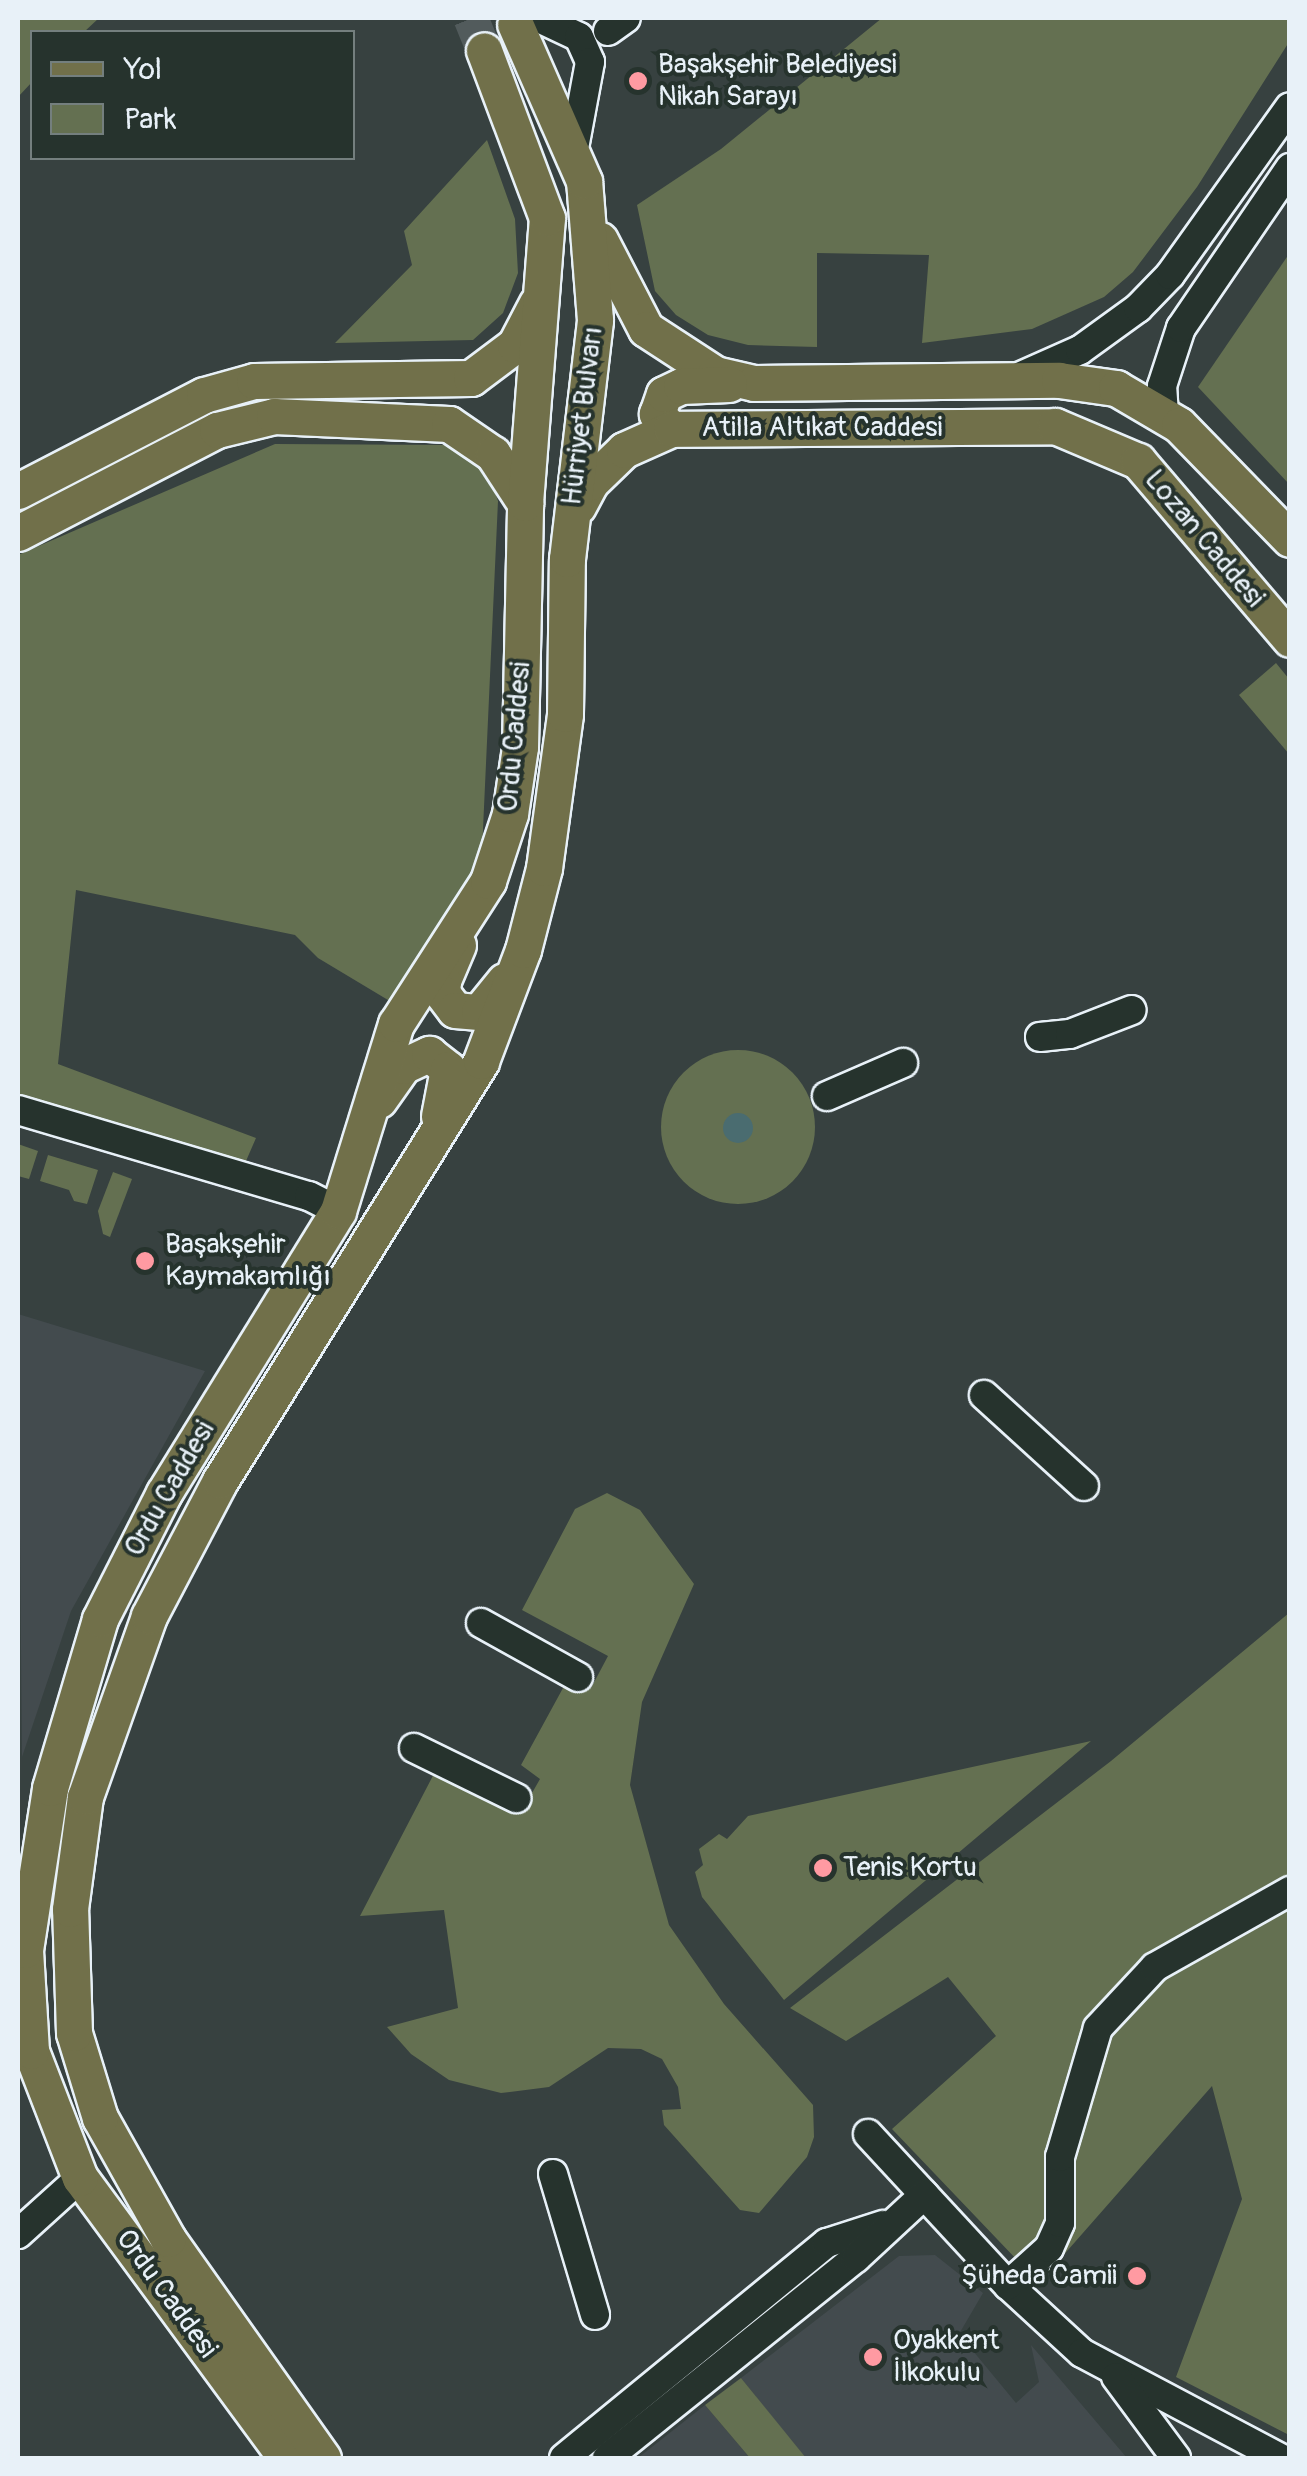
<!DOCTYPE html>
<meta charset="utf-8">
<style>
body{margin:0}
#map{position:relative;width:1307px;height:2476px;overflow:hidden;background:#374140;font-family:Pangolin,sans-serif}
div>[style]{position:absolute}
.built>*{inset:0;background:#434b4e}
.green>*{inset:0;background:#647051}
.round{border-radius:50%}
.water>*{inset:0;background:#4a6c70}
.major-tunnel>*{height:35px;margin-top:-17.5px;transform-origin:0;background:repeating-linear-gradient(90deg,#525b5c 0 35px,transparent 0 53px)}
.roads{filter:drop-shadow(2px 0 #e8f1f8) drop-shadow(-2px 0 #e8f1f8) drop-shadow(0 2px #e8f1f8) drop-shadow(0 -2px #e8f1f8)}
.minor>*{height:28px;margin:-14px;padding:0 14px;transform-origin:14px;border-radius:14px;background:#26332d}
.major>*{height:35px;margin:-17.5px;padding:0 17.5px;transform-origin:17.5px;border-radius:17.5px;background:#71704a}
.dots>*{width:28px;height:28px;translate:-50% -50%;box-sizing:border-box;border:5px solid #26332d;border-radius:50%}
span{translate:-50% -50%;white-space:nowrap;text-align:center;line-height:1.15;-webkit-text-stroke:8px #26332d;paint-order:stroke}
.poi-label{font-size:28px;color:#e8f1f8}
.left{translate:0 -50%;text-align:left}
.right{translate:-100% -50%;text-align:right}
.street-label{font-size:28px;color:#e8f1f8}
.frame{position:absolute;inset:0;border:20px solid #e8f1f8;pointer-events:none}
.legend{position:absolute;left:30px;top:30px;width:325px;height:130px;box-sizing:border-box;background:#26332d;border:2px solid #747f7e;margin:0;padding:12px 18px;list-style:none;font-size:30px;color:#e8f1f8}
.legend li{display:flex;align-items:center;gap:20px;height:50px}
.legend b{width:50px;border:2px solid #747f7e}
</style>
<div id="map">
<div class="built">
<i style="clip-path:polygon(18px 1314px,205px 1371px,71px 1611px,22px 1757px)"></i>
<i style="clip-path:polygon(935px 2255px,983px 2293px,959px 2334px,1016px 2403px,1039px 2382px,1031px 2345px,1127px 2458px,805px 2458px,741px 2378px,899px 2256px)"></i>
<i style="clip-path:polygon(705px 2405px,750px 2458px,638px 2458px)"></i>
</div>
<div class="green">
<i style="clip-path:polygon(18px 18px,99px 18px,84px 32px,32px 32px,32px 82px,18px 97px)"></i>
<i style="clip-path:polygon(882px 18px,1289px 18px,1289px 42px,1197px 187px,1133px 272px,1104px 297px,1032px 329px,922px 343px,929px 255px,817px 253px,817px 347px,748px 345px,708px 335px,676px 315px,655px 291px,637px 205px,721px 149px)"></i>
<i style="clip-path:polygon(487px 140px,515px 219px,518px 273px,503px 313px,473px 340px,335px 343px,412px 265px,404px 231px)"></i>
<i style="clip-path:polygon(1289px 254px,1289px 484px,1198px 387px)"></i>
<i style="clip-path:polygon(275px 444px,450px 445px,487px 468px,498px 501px,481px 873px,393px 1003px,318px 958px,295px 935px,76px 890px,58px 1064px,256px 1138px,246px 1161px,18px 1094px,18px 555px)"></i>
<i style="clip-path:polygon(1276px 663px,1289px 679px,1289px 754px,1239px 695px)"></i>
<i class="round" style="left:661px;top:1050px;width:154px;height:154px"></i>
<i style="clip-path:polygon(18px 1144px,38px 1151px,29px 1179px,18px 1176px)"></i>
<i style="clip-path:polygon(48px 1155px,98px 1170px,87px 1204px,74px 1201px,69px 1190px,40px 1181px)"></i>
<i style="clip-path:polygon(113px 1172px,132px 1179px,110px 1237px,103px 1234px,98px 1211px)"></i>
<i style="clip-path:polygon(607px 1493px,640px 1510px,694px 1584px,642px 1702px,630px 1785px,669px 1925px,724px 2004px,813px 2105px,814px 2137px,807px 2157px,759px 2213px,740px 2210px,664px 2125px,662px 2110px,681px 2109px,678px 2087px,662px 2059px,641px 2049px,608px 2048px,549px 2087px,501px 2093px,449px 2080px,411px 2054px,387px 2027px,458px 2008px,444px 1910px,360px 1916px,438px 1766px,524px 1807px,540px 1779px,521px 1765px,569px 1677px,591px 1688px,608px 1656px,522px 1610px,575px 1509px)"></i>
<i style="clip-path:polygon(1289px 1613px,1289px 2435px,1176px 2377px,1242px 2199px,1212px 2086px,1039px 2283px,892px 2129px,996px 2036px,948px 1977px,846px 2041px,790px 2008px,1111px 1761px)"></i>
<i style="clip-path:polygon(1091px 1741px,784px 2000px,702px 1897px,695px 1872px,703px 1865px,699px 1849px,719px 1834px,727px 1839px,748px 1816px)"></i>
<i style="clip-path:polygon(741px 2378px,806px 2458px,750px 2458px,705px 2405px)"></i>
</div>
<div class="water">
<i class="round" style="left:723px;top:1113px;width:30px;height:30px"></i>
</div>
<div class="major-tunnel">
<i style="left:471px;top:18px;width:35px;rotate:68deg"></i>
</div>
<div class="roads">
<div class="minor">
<i style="left:539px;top:18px;width:44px;rotate:25.4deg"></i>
<i style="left:579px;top:37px;width:27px;rotate:66deg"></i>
<i style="left:590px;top:62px;width:94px;rotate:100.5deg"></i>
<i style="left:608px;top:31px;width:22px;rotate:-36deg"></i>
<i style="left:1021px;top:376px;width:64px;rotate:-23.8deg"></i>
<i style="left:1080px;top:350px;width:72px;rotate:-35.9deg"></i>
<i style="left:1138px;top:308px;width:46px;rotate:-45.9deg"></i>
<i style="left:1170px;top:275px;width:206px;rotate:-54.5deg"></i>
<i style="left:1164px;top:414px;width:28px;rotate:-94deg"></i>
<i style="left:1162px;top:386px;width:61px;rotate:-71.9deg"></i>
<i style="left:1181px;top:328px;width:194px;rotate:-55.7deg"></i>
<i style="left:1040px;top:1037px;width:30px;rotate:-6deg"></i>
<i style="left:1070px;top:1034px;width:66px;rotate:-21.2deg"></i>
<i style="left:827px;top:1096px;width:83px;rotate:-23.5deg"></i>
<i style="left:18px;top:1110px;width:303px;rotate:16.5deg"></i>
<i style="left:309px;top:1196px;width:33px;rotate:27deg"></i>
<i style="left:984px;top:1395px;width:135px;rotate:42.3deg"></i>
<i style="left:481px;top:1623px;width:111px;rotate:29.1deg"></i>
<i style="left:414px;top:1748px;width:114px;rotate:26.1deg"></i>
<i style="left:868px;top:2134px;width:206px;rotate:47.2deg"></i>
<i style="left:1008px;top:2285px;width:100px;rotate:42.6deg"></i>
<i style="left:1082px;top:2353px;width:224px;rotate:27.9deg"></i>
<i style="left:553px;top:2174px;width:147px;rotate:73.4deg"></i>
<i style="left:18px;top:2234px;width:84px;rotate:-42.1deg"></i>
<i style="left:1008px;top:2285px;width:55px;rotate:-42.1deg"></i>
<i style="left:1049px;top:2248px;width:27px;rotate:-66deg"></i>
<i style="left:1060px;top:2223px;width:66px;rotate:-90deg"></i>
<i style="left:1060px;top:2157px;width:134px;rotate:-73.6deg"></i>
<i style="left:1098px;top:2028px;width:83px;rotate:-46.9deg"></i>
<i style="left:1155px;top:1967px;width:155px;rotate:-29.4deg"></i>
<i style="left:1116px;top:2377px;width:101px;rotate:53.5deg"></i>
<i style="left:564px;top:2458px;width:340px;rotate:-39.3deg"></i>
<i style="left:827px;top:2243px;width:59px;rotate:-17.8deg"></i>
<i style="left:607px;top:2458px;width:319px;rotate:-38.8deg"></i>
<i style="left:856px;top:2258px;width:93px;rotate:-42.8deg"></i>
</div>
<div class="major">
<i style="left:600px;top:240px;width:100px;rotate:62.7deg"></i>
<i style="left:646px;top:329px;width:82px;rotate:33.1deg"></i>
<i style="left:715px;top:374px;width:40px;rotate:13deg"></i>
<i style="left:754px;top:383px;width:305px;rotate:-0.6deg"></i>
<i style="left:1059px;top:380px;width:58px;rotate:8deg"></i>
<i style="left:1116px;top:388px;width:73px;rotate:30.4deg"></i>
<i style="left:1179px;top:425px;width:159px;rotate:45.8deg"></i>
<i style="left:671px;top:429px;width:21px;rotate:-133deg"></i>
<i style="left:657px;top:414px;width:21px;rotate:-71deg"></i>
<i style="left:664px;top:394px;width:19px;rotate:-25deg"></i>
<i style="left:681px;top:386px;width:48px;rotate:-2.4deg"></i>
<i style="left:18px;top:491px;width:209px;rotate:-27.3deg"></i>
<i style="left:204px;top:395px;width:52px;rotate:-15.6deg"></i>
<i style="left:254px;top:381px;width:217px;rotate:-0.8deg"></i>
<i style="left:471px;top:378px;width:55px;rotate:-36.9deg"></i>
<i style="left:515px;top:345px;width:47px;rotate:-62.4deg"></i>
<i style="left:578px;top:506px;width:27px;rotate:-62deg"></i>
<i style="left:591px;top:482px;width:46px;rotate:-44.1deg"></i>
<i style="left:624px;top:450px;width:51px;rotate:-24.1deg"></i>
<i style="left:671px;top:429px;width:384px;rotate:-0.4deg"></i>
<i style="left:1055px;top:426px;width:90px;rotate:22.9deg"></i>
<i style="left:1138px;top:461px;width:234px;rotate:49.5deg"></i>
<i style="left:18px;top:533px;width:224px;rotate:-27.4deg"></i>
<i style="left:217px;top:430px;width:59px;rotate:-13.8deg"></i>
<i style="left:274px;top:416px;width:175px;rotate:2.6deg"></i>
<i style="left:449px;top:424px;width:53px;rotate:34.3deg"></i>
<i style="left:493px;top:454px;width:59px;rotate:56.9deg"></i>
<i style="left:458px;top:945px;width:39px;rotate:113deg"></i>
<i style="left:443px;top:981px;width:12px;rotate:95deg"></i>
<i style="left:442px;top:993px;width:21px;rotate:53deg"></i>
<i style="left:455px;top:1010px;width:24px;rotate:5deg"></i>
<i style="left:479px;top:1012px;width:40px;rotate:-51deg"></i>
<i style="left:379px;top:1100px;width:42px;rotate:-54.8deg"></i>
<i style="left:403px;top:1066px;width:29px;rotate:-25deg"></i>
<i style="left:429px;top:1054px;width:24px;rotate:38deg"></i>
<i style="left:448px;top:1069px;width:48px;rotate:100.8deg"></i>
<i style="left:286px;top:2458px;width:348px;rotate:-126.3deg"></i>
<i style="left:80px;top:2178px;width:136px;rotate:-111.1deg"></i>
<i style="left:31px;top:2051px;width:101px;rotate:-93.4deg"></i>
<i style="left:25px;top:1950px;width:164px;rotate:-81.2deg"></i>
<i style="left:50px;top:1788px;width:176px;rotate:-73.5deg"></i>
<i style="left:100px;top:1619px;width:141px;rotate:-63.1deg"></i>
<i style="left:164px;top:1493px;width:331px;rotate:-58.3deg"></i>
<i style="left:338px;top:1211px;width:196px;rotate:-72.8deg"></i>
<i style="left:396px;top:1024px;width:170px;rotate:-57.2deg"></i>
<i style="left:488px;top:881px;width:71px;rotate:-71.8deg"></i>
<i style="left:510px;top:814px;width:68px;rotate:-81.5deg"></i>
<i style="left:520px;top:747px;width:244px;rotate:-88.8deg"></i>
<i style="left:525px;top:503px;width:286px;rotate:-85.6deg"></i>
<i style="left:547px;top:218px;width:179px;rotate:-110.6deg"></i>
<i style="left:323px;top:2458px;width:268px;rotate:-125.3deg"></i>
<i style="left:168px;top:2239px;width:139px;rotate:-119.3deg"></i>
<i style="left:100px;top:2118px;width:89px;rotate:-107deg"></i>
<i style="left:74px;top:2033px;width:124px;rotate:-91.8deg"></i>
<i style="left:70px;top:1909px;width:113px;rotate:-82.4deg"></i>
<i style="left:85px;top:1797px;width:192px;rotate:-70.5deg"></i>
<i style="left:149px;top:1616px;width:153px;rotate:-62.3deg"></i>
<i style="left:220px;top:1481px;width:494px;rotate:-58.1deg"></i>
<i style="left:481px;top:1061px;width:119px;rotate:-69.3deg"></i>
<i style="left:523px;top:950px;width:85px;rotate:-75.6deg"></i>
<i style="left:544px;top:868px;width:155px;rotate:-82.2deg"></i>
<i style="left:565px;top:714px;width:155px;rotate:-89.3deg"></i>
<i style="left:567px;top:559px;width:241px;rotate:-83.3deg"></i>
<i style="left:595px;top:320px;width:139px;rotate:-94.5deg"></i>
<i style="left:584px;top:181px;width:171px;rotate:-113.7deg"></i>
</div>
</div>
<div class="dots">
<i style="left:638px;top:81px;background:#ff9aa2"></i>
<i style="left:145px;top:1261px;background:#ff9aa2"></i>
<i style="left:823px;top:1868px;background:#ff9aa2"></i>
<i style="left:1137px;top:2276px;background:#ff9aa2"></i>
<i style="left:873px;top:2357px;background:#ff9aa2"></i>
</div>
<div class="poi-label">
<span class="left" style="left:658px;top:81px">Başakşehir Belediyesi<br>Nikah Sarayı</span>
<span class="left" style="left:165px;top:1261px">Başakşehir<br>Kaymakamlığı</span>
<span class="left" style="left:843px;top:1868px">Tenis Kortu</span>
<span class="right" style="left:1117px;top:2276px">Şüheda Camii</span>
<span class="left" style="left:893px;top:2357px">Oyakkent<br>İlkokulu</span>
</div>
<div class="street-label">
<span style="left:583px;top:416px;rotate:-83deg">Hürriyet Bulvarı</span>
<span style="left:822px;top:428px">Atilla Altıkat Caddesi</span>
<span style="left:1204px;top:539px;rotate:50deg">Lozan Caddesi</span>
<span style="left:515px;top:737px;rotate:-85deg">Ordu Caddesi</span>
<span style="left:170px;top:1489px;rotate:-60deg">Ordu Caddesi</span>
<span style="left:166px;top:2294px;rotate:54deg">Ordu Caddesi</span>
</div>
<div class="frame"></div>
<ul class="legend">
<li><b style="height:12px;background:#71704a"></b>Yol</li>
<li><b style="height:28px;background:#647051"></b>Park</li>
</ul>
</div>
